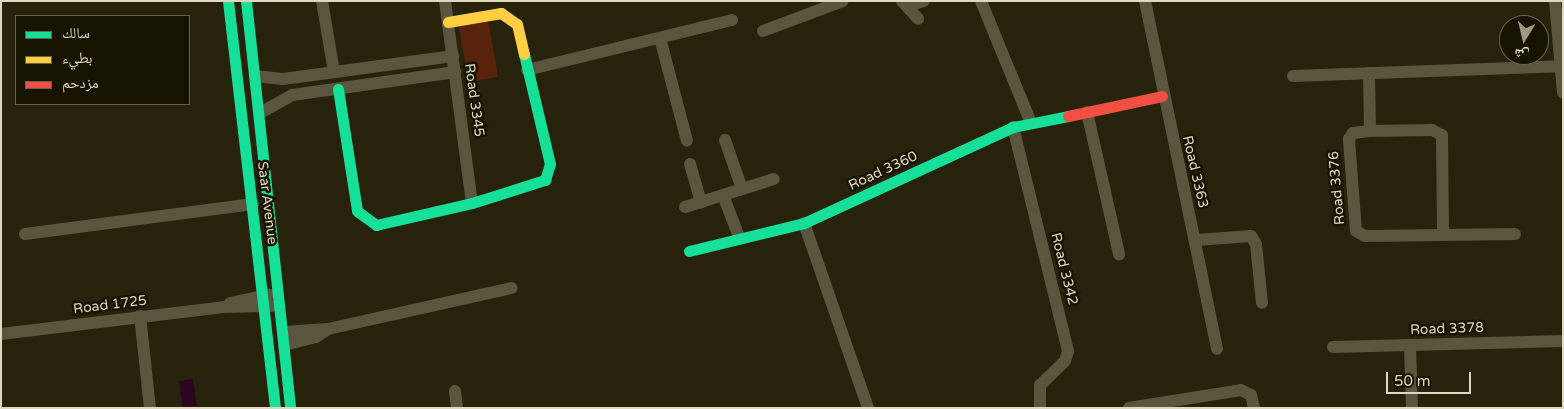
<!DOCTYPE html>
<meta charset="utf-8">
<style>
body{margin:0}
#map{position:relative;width:1564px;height:409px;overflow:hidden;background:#26220c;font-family:"Varela Round","Noto Naskh Arabic",sans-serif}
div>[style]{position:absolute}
.green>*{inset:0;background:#58220b;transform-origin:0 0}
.water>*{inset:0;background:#2b0521;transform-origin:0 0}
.street>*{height:12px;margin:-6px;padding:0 6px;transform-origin:6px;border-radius:6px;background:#5a553d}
.fast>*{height:11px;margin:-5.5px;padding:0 5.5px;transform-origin:5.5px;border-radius:5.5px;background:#16e098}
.slow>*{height:11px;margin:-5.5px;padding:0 5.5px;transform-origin:5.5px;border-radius:5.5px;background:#ffcf43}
.jam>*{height:11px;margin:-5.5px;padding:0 5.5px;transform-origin:5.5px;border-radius:5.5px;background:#f24e42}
span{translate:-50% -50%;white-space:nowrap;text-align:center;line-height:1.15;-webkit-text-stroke:5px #161301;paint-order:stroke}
.street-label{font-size:14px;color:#ddd8be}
.frame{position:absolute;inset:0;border:2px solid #ddd8be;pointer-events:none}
.legend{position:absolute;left:15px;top:15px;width:175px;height:90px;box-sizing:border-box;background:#161301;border:1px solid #66624d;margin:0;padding:6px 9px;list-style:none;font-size:15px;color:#ddd8be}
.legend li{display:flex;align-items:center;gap:10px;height:25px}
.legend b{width:25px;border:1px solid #66624d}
.north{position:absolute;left:1499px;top:15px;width:50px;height:50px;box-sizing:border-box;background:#161301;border:1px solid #66624d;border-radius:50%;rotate:189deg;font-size:14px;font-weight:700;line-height:20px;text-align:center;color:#ddd8be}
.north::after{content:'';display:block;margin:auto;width:18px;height:22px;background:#9d9880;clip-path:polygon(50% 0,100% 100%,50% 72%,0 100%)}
.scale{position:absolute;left:1386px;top:372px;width:85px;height:22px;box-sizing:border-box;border:2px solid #ddd8be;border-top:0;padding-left:6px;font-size:15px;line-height:18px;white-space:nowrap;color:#ddd8be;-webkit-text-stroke:4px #161301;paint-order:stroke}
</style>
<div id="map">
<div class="green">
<i style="left:488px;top:20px;width:58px;height:30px;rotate:80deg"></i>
</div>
<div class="water">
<i style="left:193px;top:379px;width:27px;height:14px;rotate:82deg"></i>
</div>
<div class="street">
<i style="left:322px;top:1px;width:72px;rotate:80.4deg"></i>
<i style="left:445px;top:1px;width:204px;rotate:82.4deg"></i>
<i style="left:902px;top:1px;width:24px;rotate:48deg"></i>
<i style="left:981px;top:1px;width:132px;rotate:67.7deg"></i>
<i style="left:1145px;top:1px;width:355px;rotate:78.3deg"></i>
<i style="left:1555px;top:1px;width:92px;rotate:85deg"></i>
<i style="left:917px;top:3px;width:7px;rotate:-16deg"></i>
<i style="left:763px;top:31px;width:85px;rotate:-20.6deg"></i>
<i style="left:660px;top:38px;width:106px;rotate:75.3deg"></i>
<i style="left:527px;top:70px;width:211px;rotate:-13.7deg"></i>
<i style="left:1369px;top:73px;width:58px;rotate:89deg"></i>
<i style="left:255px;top:76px;width:28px;rotate:6deg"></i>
<i style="left:283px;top:79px;width:172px;rotate:-7.7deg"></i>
<i style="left:1293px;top:76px;width:268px;rotate:-2.1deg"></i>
<i style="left:1087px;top:112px;width:146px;rotate:77.3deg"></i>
<i style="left:260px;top:113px;width:37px;rotate:-29deg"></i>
<i style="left:292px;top:95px;width:165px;rotate:-8deg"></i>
<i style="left:1013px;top:127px;width:231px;rotate:76.2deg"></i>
<i style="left:1068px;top:351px;width:10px;rotate:107deg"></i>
<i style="left:1065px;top:361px;width:35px;rotate:136deg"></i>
<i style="left:1040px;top:385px;width:23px;rotate:90deg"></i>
<i style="left:1370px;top:131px;width:62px;rotate:-0.9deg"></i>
<i style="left:1432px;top:130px;width:11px;rotate:27deg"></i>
<i style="left:1442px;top:135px;width:100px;rotate:89.4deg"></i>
<i style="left:1443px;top:235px;width:78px;rotate:179.3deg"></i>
<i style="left:1365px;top:236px;width:10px;rotate:-151deg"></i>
<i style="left:1356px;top:231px;width:92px;rotate:-94.4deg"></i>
<i style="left:1349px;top:139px;width:7px;rotate:-56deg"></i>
<i style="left:1353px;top:133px;width:17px;rotate:-7deg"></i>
<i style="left:725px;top:140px;width:52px;rotate:70.9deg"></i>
<i style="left:690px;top:164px;width:40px;rotate:74deg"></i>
<i style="left:723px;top:195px;width:45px;rotate:69.1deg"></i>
<i style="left:685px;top:207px;width:93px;rotate:-17.5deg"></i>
<i style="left:804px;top:223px;width:196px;rotate:70.9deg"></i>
<i style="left:25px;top:234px;width:230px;rotate:-7.5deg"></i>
<i style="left:1443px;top:235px;width:72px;rotate:-0.8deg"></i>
<i style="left:1196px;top:240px;width:55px;rotate:-4.2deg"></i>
<i style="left:1251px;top:236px;width:9px;rotate:58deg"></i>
<i style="left:1256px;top:244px;width:59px;rotate:84.2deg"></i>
<i style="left:230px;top:303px;width:40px;rotate:-12deg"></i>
<i style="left:140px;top:316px;width:93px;rotate:83.8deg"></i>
<i style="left:283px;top:332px;width:45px;rotate:-3.8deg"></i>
<i style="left:328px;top:329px;width:188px;rotate:-12.6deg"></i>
<i style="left:1px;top:334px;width:224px;rotate:-6.9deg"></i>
<i style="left:223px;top:307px;width:49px;rotate:-1.2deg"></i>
<i style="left:284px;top:345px;width:33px;rotate:-14deg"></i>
<i style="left:316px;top:337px;width:14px;rotate:-34deg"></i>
<i style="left:1410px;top:345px;width:63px;rotate:88.2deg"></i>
<i style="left:1333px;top:347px;width:230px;rotate:-1.5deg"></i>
<i style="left:455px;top:391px;width:17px;rotate:83deg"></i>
<i style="left:1129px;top:408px;width:113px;rotate:-9.1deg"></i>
<i style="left:1241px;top:390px;width:11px;rotate:27deg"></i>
<i style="left:1251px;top:395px;width:13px;rotate:77deg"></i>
</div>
<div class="fast">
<i style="left:228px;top:1px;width:410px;rotate:83.4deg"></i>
<i style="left:246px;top:1px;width:409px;rotate:83.8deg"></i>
<i style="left:338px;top:89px;width:123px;rotate:81.1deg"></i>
<i style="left:357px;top:211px;width:24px;rotate:36deg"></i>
<i style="left:376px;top:225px;width:98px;rotate:-12.9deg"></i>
<i style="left:472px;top:203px;width:77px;rotate:-17.5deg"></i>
<i style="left:545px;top:180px;width:17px;rotate:-73deg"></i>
<i style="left:550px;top:164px;width:113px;rotate:-103.3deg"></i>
<i style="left:689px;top:251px;width:118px;rotate:-13.7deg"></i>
<i style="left:804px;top:223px;width:230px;rotate:-24.7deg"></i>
<i style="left:1013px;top:127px;width:56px;rotate:-11.3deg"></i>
</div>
<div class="slow">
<i style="left:448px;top:22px;width:54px;rotate:-9.6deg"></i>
<i style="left:501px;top:13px;width:19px;rotate:35deg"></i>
<i style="left:517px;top:24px;width:31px;rotate:77deg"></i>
</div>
<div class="jam">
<i style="left:1068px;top:116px;width:96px;rotate:-12deg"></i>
</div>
<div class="street-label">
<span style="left:474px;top:100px;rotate:82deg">Road 3345</span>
<span style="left:883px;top:171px;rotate:-25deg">Road 3360</span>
<span style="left:1195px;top:172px;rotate:77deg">Road 3363</span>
<span style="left:1337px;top:188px;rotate:-95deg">Road 3376</span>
<span style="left:267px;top:203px;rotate:83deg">Saar Avenue</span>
<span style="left:1064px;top:269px;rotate:76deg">Road 3342</span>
<span style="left:110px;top:305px;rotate:-7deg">Road 1725</span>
<span style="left:1447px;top:329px;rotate:-2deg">Road 3378</span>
</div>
<div class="frame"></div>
<ul class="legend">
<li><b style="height:6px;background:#16e098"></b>سالك</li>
<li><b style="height:6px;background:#ffcf43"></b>بطيء</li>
<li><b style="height:6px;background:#f24e42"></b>مزدحم</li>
</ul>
<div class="north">ش</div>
<div class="scale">50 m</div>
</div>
